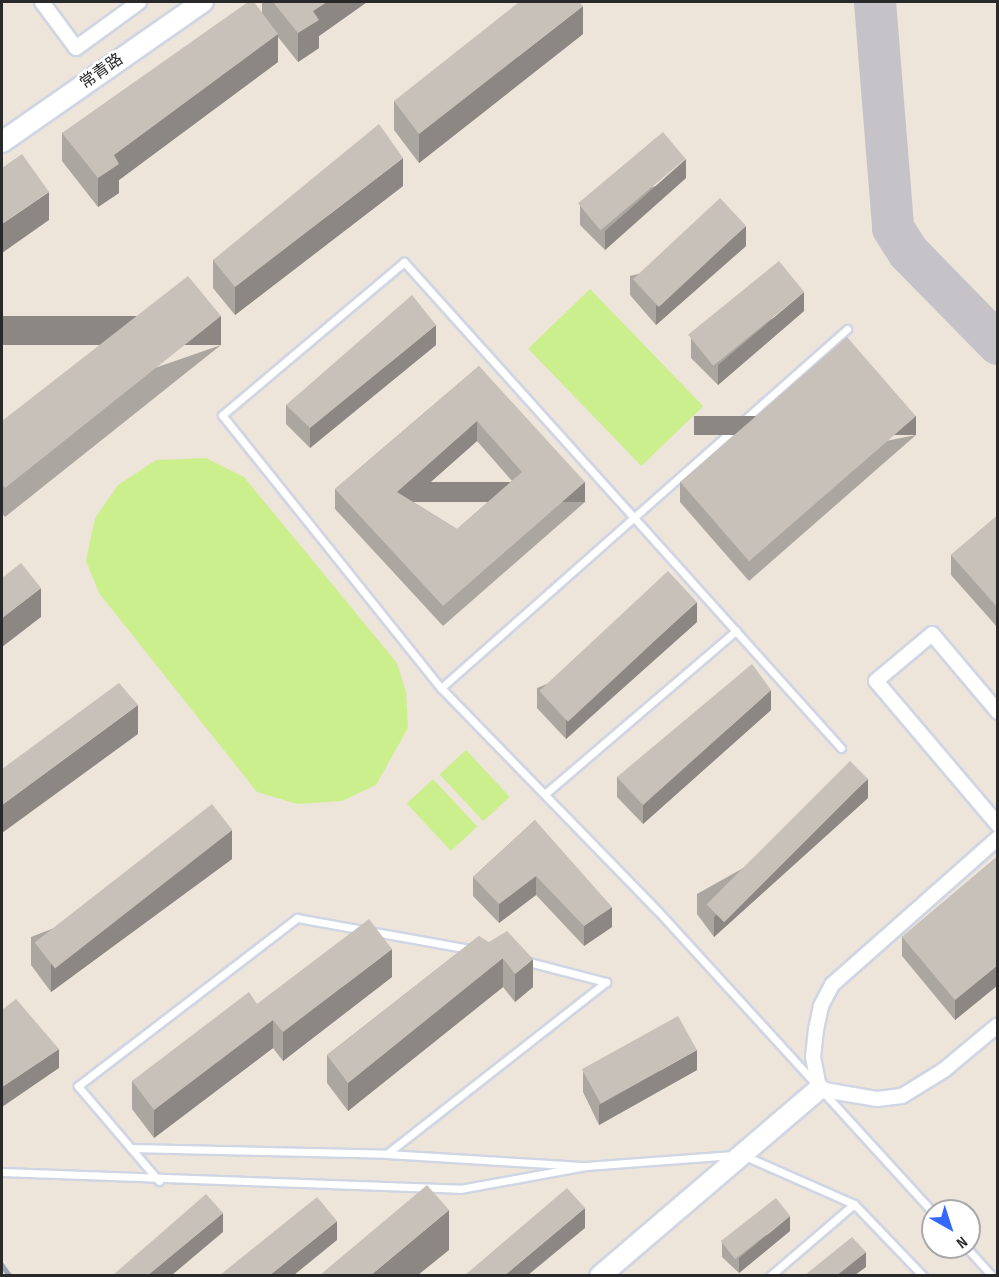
<!DOCTYPE html>
<meta charset="utf-8">
<style>
body{margin:0}
#map{position:relative;width:999px;height:1277px;overflow:hidden;background:#ede4da;font-family:"Sofia Sans Condensed","Noto Sans SC",sans-serif}
div>[style]{position:absolute}
.pitch>*{inset:0;background:#ccef8e;transform-origin:0 0}
.taxiway>*{height:42px;margin:-21px;padding:0 21px;transform-origin:21px;border-radius:21px;background:#c5c3c8}
.roads{filter:drop-shadow(2px 0 #d0d5e3) drop-shadow(-2px 0 #d0d5e3) drop-shadow(0 2px #d0d5e3) drop-shadow(0 -2px #d0d5e3)}
.lane>*{height:7px;margin:-3.5px;padding:0 3.5px;transform-origin:3.5px;border-radius:3.5px;background:#fff}
.street>*{height:14px;margin:-7px;padding:0 7px;transform-origin:7px;border-radius:7px;background:#fff}
.secondary>*{height:20px;margin:-10px;padding:0 10px;transform-origin:10px;border-radius:10px;background:#fff}
.rail>*{height:4.5px;margin:-2.25px;padding:0 2.25px;transform-origin:2.25px;border-radius:2.25px;background:#9da2b5}
.wall>*{inset:0;background:#aca6a0}
.shaded-wall>*{inset:0;background:#8c8782;transform-origin:0 0}
.building>*{inset:0;background:#c8c1ba;transform-origin:0 0}
span{translate:-50% -50%;white-space:nowrap;text-align:center;line-height:1.15;-webkit-text-stroke:5px #fff;paint-order:stroke}
.street-label{font-size:16px;color:#292929}
.frame{position:absolute;inset:0;border:3px solid #292929;pointer-events:none}
.north{position:absolute;left:921px;top:1199px;width:60px;height:60px;box-sizing:border-box;background:#fff;border:2px solid #a9a9a9;border-radius:50%;rotate:141deg;font-size:16px;font-weight:700;line-height:24px;text-align:center;color:#292929}
.north::after{content:'';display:block;margin:auto;width:21px;height:27px;background:#3568ff;clip-path:polygon(50% 0,100% 100%,50% 72%,0 100%)}
</style>
<div id="map">
<div class="pitch">
<i style="left:590px;top:289px;width:163px;height:86px;rotate:46deg"></i>
<i style="clip-path:polygon(206px 458px,244px 477px,397px 663px,406px 692px,408px 728px,376px 785px,342px 801px,297px 804px,257px 792px,99px 593px,86px 561px,95px 518px,118px 485px,156px 460px)"></i>
<i style="left:466px;top:750px;width:64px;height:36px;rotate:47deg"></i>
<i style="left:433px;top:779px;width:65px;height:36px;rotate:47deg"></i>
</div>
<div class="taxiway">
<i style="left:875px;top:2px;width:227px;rotate:85.4deg"></i>
<i style="left:893px;top:228px;width:28px;rotate:58deg"></i>
<i style="left:908px;top:252px;width:129px;rotate:45.6deg"></i>
</div>
<div class="roads">
<div class="lane">
<i style="left:441px;top:688px;width:542px;rotate:-41.48deg"></i>
<i style="left:841px;top:748px;width:654px;rotate:-131.96deg"></i>
<i style="left:404px;top:262px;width:238px;rotate:139.9deg"></i>
<i style="left:222px;top:415px;width:350px;rotate:51.3deg"></i>
<i style="left:441px;top:688px;width:310px;rotate:45.8deg"></i>
<i style="left:657px;top:910px;width:409px;rotate:47.6deg"></i>
<i style="left:546px;top:793px;width:250px;rotate:-40.5deg"></i>
<i style="left:525px;top:961px;width:84px;rotate:14.5deg"></i>
<i style="left:606px;top:982px;width:278px;rotate:141.9deg"></i>
<i style="left:387px;top:1154px;width:199px;rotate:3.5deg"></i>
<i style="left:131px;top:1148px;width:256px;rotate:1.3deg"></i>
<i style="left:745px;top:1156px;width:119px;rotate:23.8deg"></i>
<i style="left:854px;top:1204px;width:111px;rotate:139.4deg"></i>
<i style="left:2px;top:1172px;width:458px;rotate:2.1deg"></i>
<i style="left:460px;top:1189px;width:128px;rotate:-10.3deg"></i>
<i style="left:586px;top:1166px;width:148px;rotate:-4.3deg"></i>
<i style="left:159px;top:1181px;width:125px;rotate:-130.5deg"></i>
<i style="left:78px;top:1086px;width:276px;rotate:-37.5deg"></i>
<i style="left:297px;top:918px;width:176px;rotate:10.2deg"></i>
<i style="left:854px;top:1204px;width:100px;rotate:46.2deg"></i>
<i style="left:966px;top:1247px;width:39px;rotate:48deg"></i>
</div>
<div class="street">
<i style="left:42px;top:2px;width:57px;rotate:53.5deg"></i>
<i style="left:76px;top:48px;width:78px;rotate:-36.1deg"></i>
<i style="left:998px;top:712px;width:102px;rotate:-130.2deg"></i>
<i style="left:932px;top:634px;width:73px;rotate:140deg"></i>
<i style="left:876px;top:681px;width:189px;rotate:49.7deg"></i>
<i style="left:998px;top:838px;width:222px;rotate:138.5deg"></i>
<i style="left:832px;top:985px;width:24px;rotate:118deg"></i>
<i style="left:821px;top:1006px;width:24px;rotate:102deg"></i>
<i style="left:816px;top:1029px;width:28px;rotate:96deg"></i>
<i style="left:813px;top:1057px;width:33px;rotate:79deg"></i>
<i style="left:819px;top:1089px;width:59px;rotate:9.8deg"></i>
<i style="left:877px;top:1099px;width:25px;rotate:-7deg"></i>
<i style="left:902px;top:1096px;width:49px;rotate:-31.8deg"></i>
<i style="left:944px;top:1070px;width:70px;rotate:-39.8deg"></i>
</div>
<div class="secondary">
<i style="left:2px;top:142px;width:245px;rotate:-34.9deg"></i>
<i style="left:600px;top:1276px;width:288px;rotate:-40.5deg"></i>
</div>
</div>
<div class="rail">
<i style="left:2px;top:1265px;width:14px;rotate:54deg"></i>
</div>
<div class="wall">
<i style="clip-path:polygon(262px 2px,367px 2px,319px 36px,319px 48px,298px 62px,278px 37px,278px 62px,119px 180px,119px 193px,98px 207px,62px 161px,62px 133px,262px 12px)"></i>
<i style="clip-path:polygon(583px 34px,419px 163px,394px 130px,394px 101px)"></i>
<i style="clip-path:polygon(686px 178px,605px 250px,580px 225px,580px 206px)"></i>
<i style="clip-path:polygon(403px 186px,235px 315px,213px 288px,213px 260px)"></i>
<i style="clip-path:polygon(746px 246px,656px 325px,630px 295px,630px 276px)"></i>
<i style="clip-path:polygon(804px 311px,718px 385px,691px 358px,691px 338px)"></i>
<i style="clip-path:polygon(221px 345px,5px 517px,2px 513px,2px 421px)"></i>
<i style="clip-path:polygon(436px 345px,310px 448px,286px 424px,286px 405px)"></i>
<i style="clip-path:polygon(evenodd,479px 366px,585px 502px,443px 626px,335px 509px,335px 489px,479px 366px,477px 441px,512px 481px,457px 529px,410px 500px,477px 441px)"></i>
<i style="clip-path:polygon(916px 435px,749px 581px,680px 502px,680px 482px)"></i>
<i style="clip-path:polygon(998px 515px,998px 628px,951px 575px,951px 555px)"></i>
<i style="clip-path:polygon(697px 622px,566px 739px,537px 708px,537px 688px)"></i>
<i style="clip-path:polygon(771px 710px,643px 824px,617px 797px,617px 777px)"></i>
<i style="clip-path:polygon(868px 798px,714px 937px,697px 914px,697px 894px)"></i>
<i style="clip-path:polygon(535px 820px,612px 927px,584px 946px,536px 895px,499px 923px,473px 896px,473px 877px)"></i>
<i style="clip-path:polygon(998px 856px,998px 985px,955px 1020px,902px 956px,902px 937px)"></i>
<i style="clip-path:polygon(232px 859px,51px 992px,31px 965px,31px 937px)"></i>
<i style="clip-path:polygon(479px 936px,533px 987px,515px 1002px,503px 987px,348px 1111px,327px 1083px,327px 1055px)"></i>
<i style="clip-path:polygon(392px 977px,283px 1061px,273px 1048px,154px 1138px,132px 1109px,132px 1081px,257px 1004px)"></i>
<i style="clip-path:polygon(697px 1070px,599px 1125px,583px 1092px,583px 1072px)"></i>
<i style="clip-path:polygon(790px 1231px,739px 1273px,722px 1257px,722px 1242px)"></i>
</div>
<div class="shaded-wall">
<i style="clip-path:polygon(327px 2px,367px 2px,319px 36px,319px 48px,298px 62px,298px 33px,313px 11px)"></i>
<i style="clip-path:polygon(583px 6px,583px 34px,419px 163px,419px 134px)"></i>
<i style="clip-path:polygon(278px 34px,278px 62px,119px 180px,119px 193px,98px 207px,98px 178px,114px 155px)"></i>
<i style="clip-path:polygon(403px 158px,403px 186px,235px 315px,235px 287px)"></i>
<i style="clip-path:polygon(686px 159px,686px 178px,605px 250px,605px 231px)"></i>
<i style="clip-path:polygon(49px 192px,49px 220px,2px 253px,2px 224px)"></i>
<i style="clip-path:polygon(746px 226px,746px 246px,656px 325px,656px 306px)"></i>
<i style="clip-path:polygon(804px 292px,804px 311px,718px 385px,718px 365px)"></i>
<i style="left:221px;top:316px;width:29px;height:276px;rotate:90deg"></i>
<i style="clip-path:polygon(436px 325px,436px 345px,310px 448px,310px 428px)"></i>
<i style="left:916px;top:416px;width:19px;height:222px;rotate:90deg"></i>
<i style="clip-path:polygon(477px 421px,477px 441px,397px 512px,397px 492px)"></i>
<i style="left:585px;top:482px;width:20px;height:189px;rotate:90deg"></i>
<i style="clip-path:polygon(41px 588px,41px 617px,2px 647px,2px 618px)"></i>
<i style="clip-path:polygon(697px 602px,697px 622px,566px 739px,566px 720px)"></i>
<i style="clip-path:polygon(771px 690px,771px 710px,643px 824px,643px 805px)"></i>
<i style="clip-path:polygon(138px 705px,138px 734px,2px 833px,2px 805px)"></i>
<i style="clip-path:polygon(868px 779px,868px 798px,714px 937px,714px 917px)"></i>
<i style="clip-path:polygon(232px 830px,232px 859px,51px 992px,51px 963px)"></i>
<i style="clip-path:polygon(536px 876px,536px 895px,499px 923px,499px 904px)"></i>
<i style="clip-path:polygon(612px 907px,612px 927px,584px 946px,584px 926px)"></i>
<i style="clip-path:polygon(392px 949px,392px 977px,283px 1061px,283px 1032px)"></i>
<i style="clip-path:polygon(503px 958px,503px 987px,348px 1111px,348px 1083px)"></i>
<i style="clip-path:polygon(533px 959px,533px 987px,515px 1002px,515px 974px)"></i>
<i style="clip-path:polygon(998px 965px,998px 985px,955px 1020px,955px 1000px)"></i>
<i style="clip-path:polygon(273px 1020px,273px 1048px,154px 1138px,154px 1110px)"></i>
<i style="clip-path:polygon(59px 1049px,59px 1068px,2px 1107px,2px 1087px)"></i>
<i style="clip-path:polygon(697px 1050px,697px 1070px,599px 1125px,599px 1105px)"></i>
<i style="clip-path:polygon(585px 1208px,585px 1228px,528px 1275px,505px 1275px)"></i>
<i style="clip-path:polygon(449px 1210px,449px 1250px,418px 1275px,371px 1275px)"></i>
<i style="clip-path:polygon(223px 1213px,223px 1232px,172px 1275px,148px 1275px)"></i>
<i style="clip-path:polygon(790px 1216px,790px 1231px,739px 1273px,739px 1258px)"></i>
<i style="clip-path:polygon(337px 1221px,337px 1240px,294px 1275px,270px 1275px)"></i>
<i style="clip-path:polygon(866px 1252px,866px 1267px,855px 1275px,837px 1275px)"></i>
</div>
<div class="building">
<i style="clip-path:polygon(248px 2px,254px 2px,278px 34px,114px 155px,119px 164px,98px 178px,62px 133px)"></i>
<i style="clip-path:polygon(273px 2px,327px 2px,313px 11px,319px 20px,298px 33px)"></i>
<i style="clip-path:polygon(519px 2px,580px 2px,583px 6px,419px 134px,394px 101px)"></i>
<i style="clip-path:polygon(379px 124px,403px 158px,235px 287px,213px 260px)"></i>
<i style="left:663px;top:132px;width:35px;height:111px;rotate:50deg"></i>
<i style="clip-path:polygon(22px 154px,49px 192px,2px 224px,2px 168px)"></i>
<i style="left:720px;top:198px;width:38px;height:119px;rotate:47deg"></i>
<i style="left:779px;top:261px;width:40px;height:117px;rotate:51deg"></i>
<i style="clip-path:polygon(188px 276px,221px 316px,5px 488px,2px 484px,2px 421px)"></i>
<i style="clip-path:polygon(412px 295px,436px 325px,310px 428px,286px 405px)"></i>
<i style="left:847px;top:337px;width:105px;height:221px;rotate:49deg"></i>
<i style="clip-path:polygon(evenodd,479px 366px,585px 482px,443px 606px,335px 489px,479px 366px,477px 421px,522px 472px,457px 529px,397px 492px,477px 421px)"></i>
<i style="clip-path:polygon(998px 515px,998px 608px,951px 555px)"></i>
<i style="clip-path:polygon(21px 563px,41px 588px,2px 618px,2px 578px)"></i>
<i style="left:668px;top:571px;width:42px;height:176px;rotate:47deg"></i>
<i style="clip-path:polygon(752px 664px,771px 690px,643px 805px,617px 777px)"></i>
<i style="clip-path:polygon(119px 683px,138px 705px,2px 805px,2px 769px)"></i>
<i style="left:850px;top:761px;width:25px;height:203px;rotate:45deg"></i>
<i style="left:212px;top:804px;width:33px;height:225px;rotate:52deg"></i>
<i style="clip-path:polygon(535px 820px,612px 907px,584px 926px,536px 876px,499px 904px,473px 877px)"></i>
<i style="clip-path:polygon(998px 856px,998px 965px,955px 1000px,902px 937px)"></i>
<i style="clip-path:polygon(369px 919px,392px 949px,283px 1032px,273px 1020px,154px 1110px,132px 1081px,249px 992px,257px 1004px)"></i>
<i style="clip-path:polygon(507px 931px,533px 959px,515px 974px,503px 958px,348px 1083px,327px 1055px,479px 936px,489px 942px)"></i>
<i style="clip-path:polygon(16px 999px,59px 1049px,2px 1087px,2px 1010px)"></i>
<i style="left:678px;top:1016px;width:39px;height:110px;rotate:61deg"></i>
<i style="clip-path:polygon(427px 1185px,449px 1210px,371px 1275px,320px 1275px)"></i>
<i style="clip-path:polygon(567px 1188px,585px 1208px,505px 1275px,465px 1275px)"></i>
<i style="clip-path:polygon(206px 1194px,223px 1213px,148px 1275px,113px 1275px)"></i>
<i style="clip-path:polygon(317px 1197px,337px 1221px,270px 1275px,220px 1275px)"></i>
<i style="left:776px;top:1198px;width:23px;height:70px;rotate:52deg"></i>
<i style="clip-path:polygon(852px 1237px,866px 1252px,837px 1275px,805px 1275px)"></i>
</div>
<div class="street-label">
<span style="left:102px;top:72px;rotate:-35deg">常青路</span>
</div>
<div class="frame"></div>
<div class="north">N</div>
</div>
